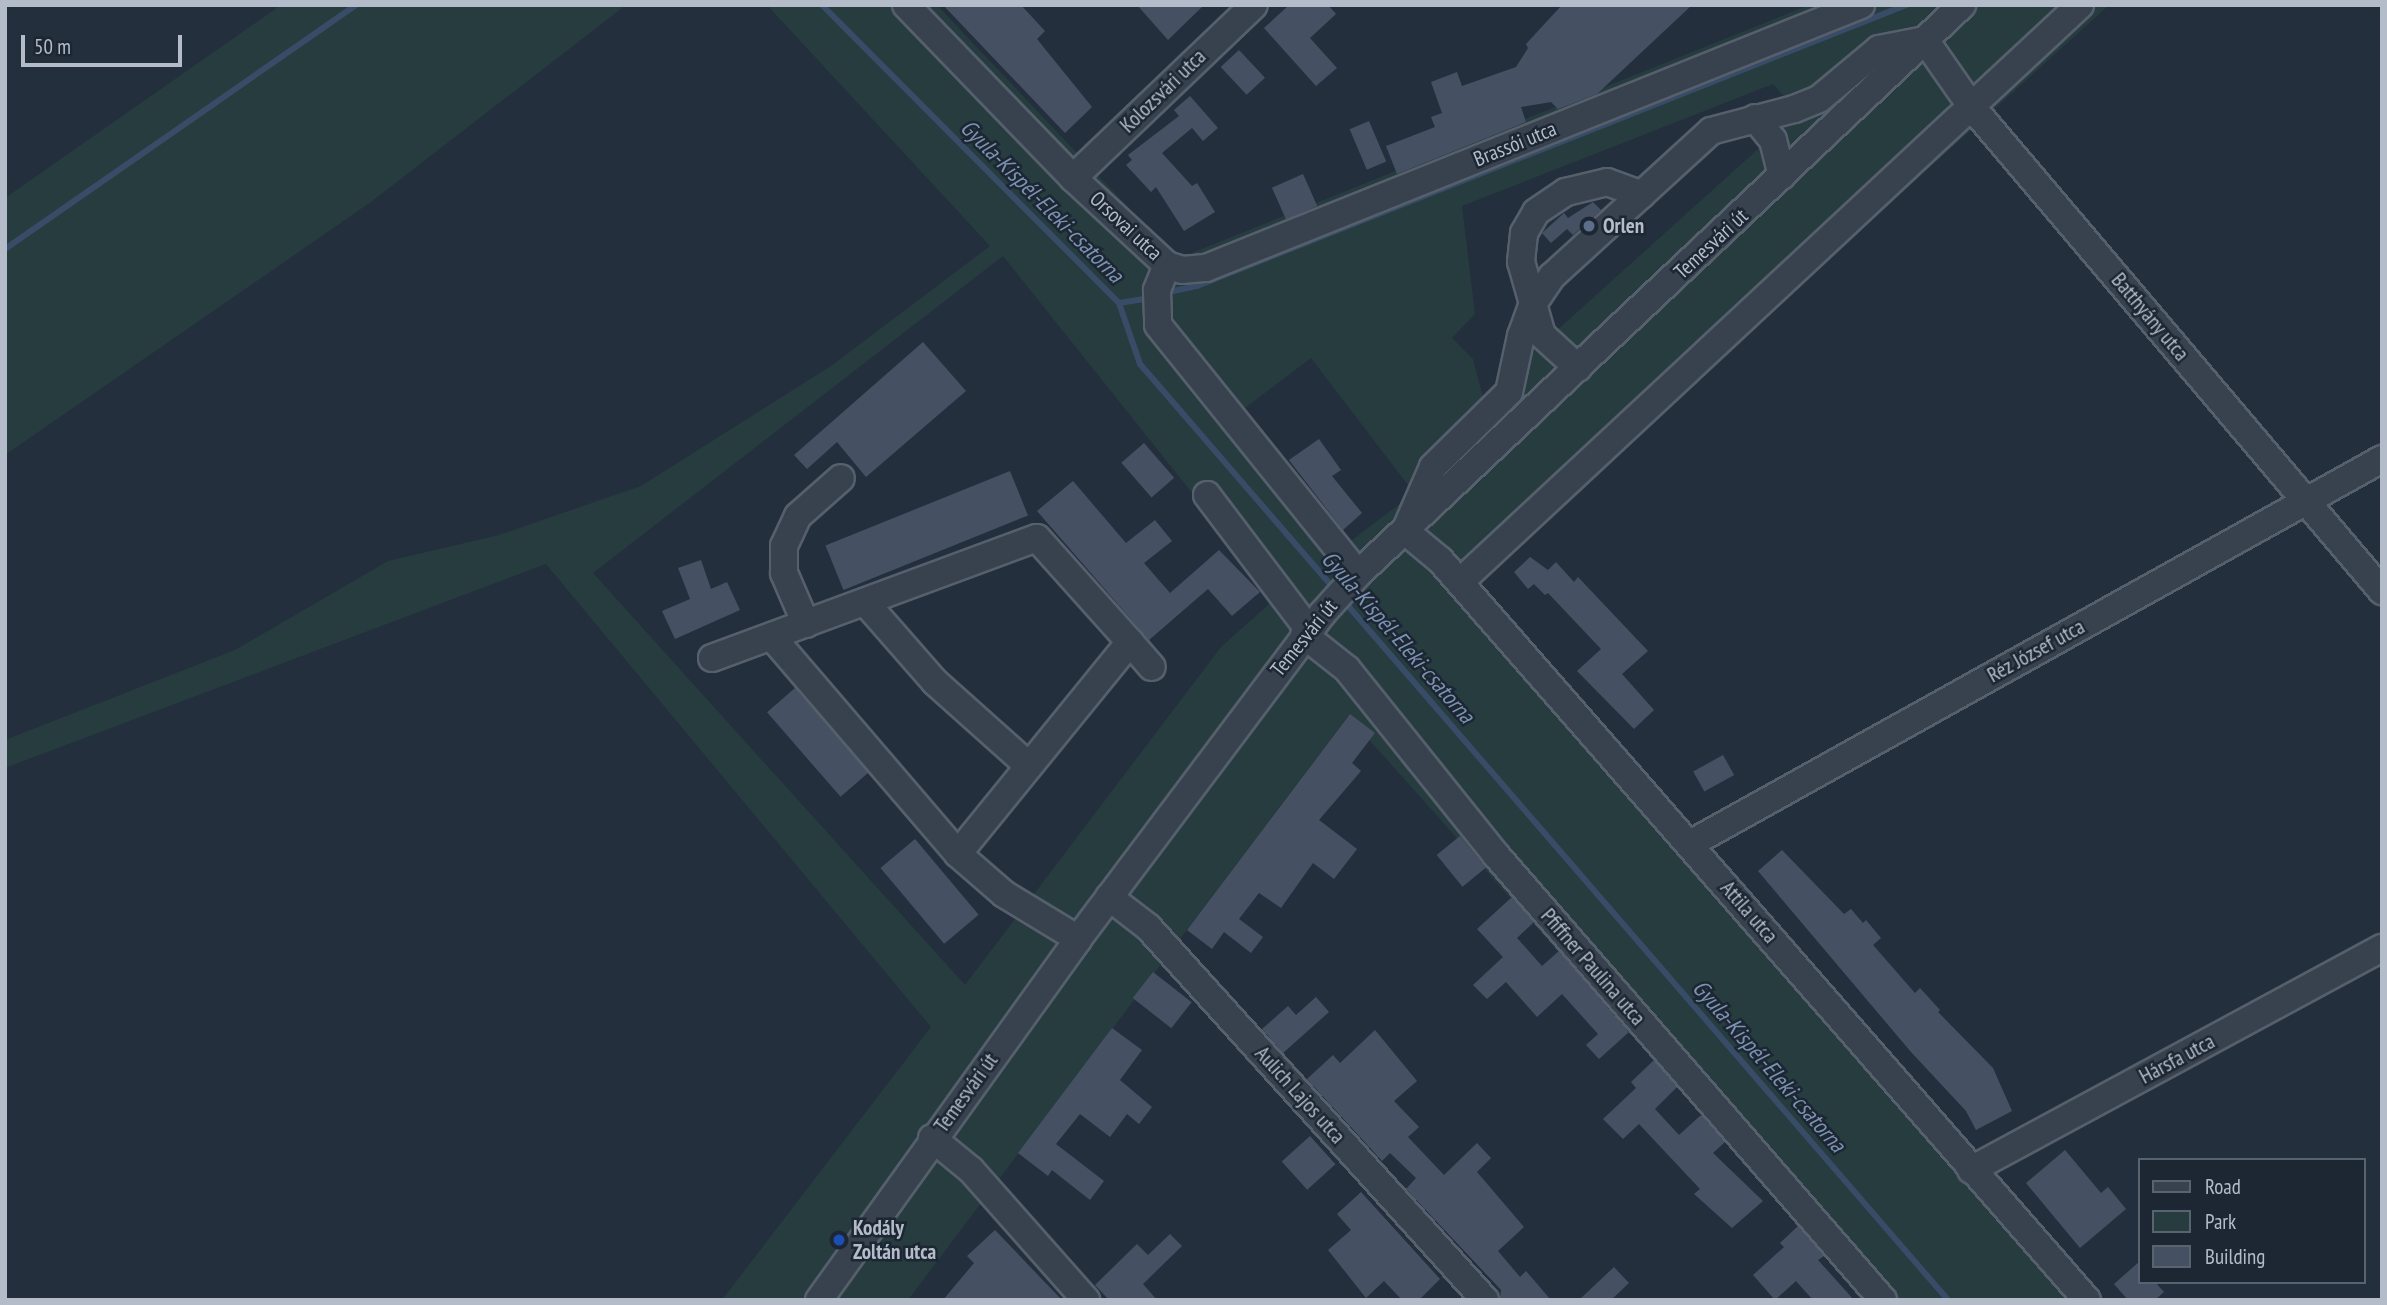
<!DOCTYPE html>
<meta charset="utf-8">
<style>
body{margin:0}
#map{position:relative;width:2387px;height:1305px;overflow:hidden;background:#242f3e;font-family:"PT Sans Narrow",sans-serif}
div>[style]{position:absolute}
.green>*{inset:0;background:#263c3f}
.stream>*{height:6px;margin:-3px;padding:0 3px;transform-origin:3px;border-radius:3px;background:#394c67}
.building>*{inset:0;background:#455162;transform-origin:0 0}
.roads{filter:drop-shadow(2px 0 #565f6c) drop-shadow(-2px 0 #565f6c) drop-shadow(0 2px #565f6c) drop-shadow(0 -2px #565f6c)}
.minor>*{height:26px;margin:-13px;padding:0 13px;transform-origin:13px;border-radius:13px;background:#38414e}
.dots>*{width:19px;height:19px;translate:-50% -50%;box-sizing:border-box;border:4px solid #1d2633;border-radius:50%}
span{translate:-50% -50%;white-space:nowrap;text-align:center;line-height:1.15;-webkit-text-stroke:5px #1d2633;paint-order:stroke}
.street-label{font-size:21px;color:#b4bcc9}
.poi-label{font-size:21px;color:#b4bcc9;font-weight:700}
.left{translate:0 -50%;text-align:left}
.water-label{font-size:23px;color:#7c92b1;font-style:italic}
.frame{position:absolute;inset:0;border:7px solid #b4bcc9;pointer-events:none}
.legend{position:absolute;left:2138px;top:1158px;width:228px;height:126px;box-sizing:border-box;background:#1d2633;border:2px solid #59626f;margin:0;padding:9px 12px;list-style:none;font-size:21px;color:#b4bcc9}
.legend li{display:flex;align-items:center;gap:14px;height:35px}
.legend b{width:35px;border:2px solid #59626f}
.scale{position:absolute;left:21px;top:35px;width:161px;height:32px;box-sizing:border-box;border:4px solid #b4bcc9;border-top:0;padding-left:9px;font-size:21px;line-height:24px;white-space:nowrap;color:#b4bcc9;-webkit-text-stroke:5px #1d2633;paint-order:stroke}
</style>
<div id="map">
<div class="green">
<i style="clip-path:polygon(281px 5px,626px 5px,371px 202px,5px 455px,5px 198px)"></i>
<i style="clip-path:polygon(evenodd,767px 5px,937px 5px,1177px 259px,1809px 5px,2109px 5px,1471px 583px,2095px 1300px,1869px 1300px,1348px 716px,908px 1300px,722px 1300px,931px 1027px,546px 564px,5px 768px,5px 740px,235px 650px,388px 561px,499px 535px,641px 486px,831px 366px,990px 246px,767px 5px,1773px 84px,1798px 113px,1483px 397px,1473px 359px,1452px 338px,1475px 314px,1462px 206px,1773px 84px,767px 5px,1003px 256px,1276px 598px,1221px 647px,965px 985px,593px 573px,1003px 256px,767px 5px,1311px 358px,1414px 493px,1348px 543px,1245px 408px,1311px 358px)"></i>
</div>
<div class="stream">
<i style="left:822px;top:5px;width:421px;rotate:45.1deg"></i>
<i style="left:1119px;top:303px;width:65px;rotate:71deg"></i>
<i style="left:1140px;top:364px;width:297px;rotate:49.2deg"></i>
<i style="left:5px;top:249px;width:427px;rotate:-34.8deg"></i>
<i style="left:1164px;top:293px;width:34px;rotate:-12deg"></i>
<i style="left:1197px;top:286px;width:763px;rotate:-21.62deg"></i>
<i style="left:1119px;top:303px;width:32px;rotate:-9deg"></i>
<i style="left:1343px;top:600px;width:925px;rotate:49.16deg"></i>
</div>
<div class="building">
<i style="clip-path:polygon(943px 5px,1021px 5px,1045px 31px,1037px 39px,1092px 107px,1065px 133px)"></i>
<i style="clip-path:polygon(1137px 5px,1204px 5px,1168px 40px)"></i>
<i style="clip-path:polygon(1289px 5px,1328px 5px,1336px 14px,1310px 38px,1337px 68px,1316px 86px,1264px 28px)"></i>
<i style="clip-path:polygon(1562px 5px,1692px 5px,1597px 94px,1558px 109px,1551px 102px,1521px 107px,1526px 122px,1397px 174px,1386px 146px,1435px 127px,1431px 117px,1442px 113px,1431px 82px,1457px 72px,1462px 86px,1516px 67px,1528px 48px,1526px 44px)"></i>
<i style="left:1239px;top:50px;width:38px;height:25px;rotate:47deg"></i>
<i style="clip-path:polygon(1190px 96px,1218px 128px,1203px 141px,1192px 128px,1162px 153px,1192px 186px,1197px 183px,1215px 212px,1184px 231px,1156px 187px,1151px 192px,1126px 165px,1132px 160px,1128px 155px,1179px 116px,1174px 110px)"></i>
<i style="left:1369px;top:121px;width:44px;height:21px;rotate:67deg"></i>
<i style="left:1303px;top:174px;width:35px;height:34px;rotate:66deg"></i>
<i style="clip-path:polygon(1593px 202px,1601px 210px,1573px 235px,1567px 229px,1551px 243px,1542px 233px,1564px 213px,1568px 218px)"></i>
<i style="clip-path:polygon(923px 342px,966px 391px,866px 477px,837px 442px,807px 469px,794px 455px)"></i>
<i style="clip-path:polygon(1319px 439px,1341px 470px,1332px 476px,1362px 513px,1343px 530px,1289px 460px)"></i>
<i style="left:1144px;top:443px;width:46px;height:30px;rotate:49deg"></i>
<i style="left:1010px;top:471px;width:48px;height:199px;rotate:68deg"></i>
<i style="clip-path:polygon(1073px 481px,1126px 543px,1155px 520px,1172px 541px,1144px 563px,1170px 593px,1219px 550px,1260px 592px,1232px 616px,1208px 589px,1149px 640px,1037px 511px)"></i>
<i style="clip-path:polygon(1530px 557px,1548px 570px,1556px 562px,1574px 582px,1578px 577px,1648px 651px,1622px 674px,1654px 710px,1634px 729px,1577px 671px,1601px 649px,1548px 593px,1545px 595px,1534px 584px,1528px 589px,1514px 572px)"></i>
<i style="clip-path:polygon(701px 560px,711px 589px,727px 582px,740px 610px,675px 639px,662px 611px,690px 599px,678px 568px)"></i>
<i style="left:795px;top:688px;width:112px;height:37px;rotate:49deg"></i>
<i style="clip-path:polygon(1350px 714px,1375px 733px,1352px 763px,1361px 771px,1319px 820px,1357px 849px,1334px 879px,1313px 863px,1281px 908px,1259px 893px,1239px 919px,1263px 937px,1251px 953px,1224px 932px,1212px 949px,1187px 930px)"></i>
<i style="left:1723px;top:755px;width:23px;height:34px;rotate:61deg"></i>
<i style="left:1460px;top:836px;width:41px;height:30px;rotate:51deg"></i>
<i style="left:915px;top:839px;width:99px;height:45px;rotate:50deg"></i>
<i style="clip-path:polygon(1782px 850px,1844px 914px,1851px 909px,1863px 923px,1866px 920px,1881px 938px,1873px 945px,1915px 993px,1920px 988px,1940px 1010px,1938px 1012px,1993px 1068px,2012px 1111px,1976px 1130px,1966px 1111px,1911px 1052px,1758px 871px)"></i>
<i style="clip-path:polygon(1512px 897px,1534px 922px,1517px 938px,1542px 966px,1559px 951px,1629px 1032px,1599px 1059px,1586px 1045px,1598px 1034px,1562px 994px,1537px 1017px,1506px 982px,1487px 999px,1473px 985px,1503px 957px,1477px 929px)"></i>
<i style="left:1153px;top:972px;width:49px;height:33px;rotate:38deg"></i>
<i style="clip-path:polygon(1316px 997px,1329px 1012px,1283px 1053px,1262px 1029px,1288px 1006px,1296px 1015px)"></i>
<i style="clip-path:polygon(1112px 1028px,1142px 1050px,1120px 1080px,1152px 1107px,1139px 1124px,1127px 1114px,1110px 1137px,1080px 1114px,1056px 1144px,1104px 1181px,1090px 1200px,1052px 1170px,1048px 1176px,1018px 1153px)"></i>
<i style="clip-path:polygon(1375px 1030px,1417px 1081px,1394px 1101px,1419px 1127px,1408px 1137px,1444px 1175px,1477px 1143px,1491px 1158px,1477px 1172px,1524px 1227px,1498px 1251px,1520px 1277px,1526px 1271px,1551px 1300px,1500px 1300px,1501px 1290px,1406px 1189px,1416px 1178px,1390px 1153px,1382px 1161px,1307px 1079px,1333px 1055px,1340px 1063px)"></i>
<i style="clip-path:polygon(1654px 1060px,1677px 1087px,1655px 1109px,1679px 1135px,1701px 1115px,1725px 1142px,1713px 1153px,1763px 1201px,1732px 1228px,1694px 1194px,1700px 1189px,1639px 1124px,1623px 1139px,1603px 1119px,1636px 1088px,1631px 1082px)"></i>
<i style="left:1310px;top:1136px;width:38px;height:38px;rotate:48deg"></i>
<i style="clip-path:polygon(2065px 1150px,2101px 1193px,2108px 1187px,2126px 1209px,2080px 1248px,2026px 1183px)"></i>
<i style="clip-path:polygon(1361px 1192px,1440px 1279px,1419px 1300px,1402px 1300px,1384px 1281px,1366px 1298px,1328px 1250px,1351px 1230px,1337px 1214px)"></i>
<i style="clip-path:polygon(1798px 1226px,1824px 1256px,1818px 1260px,1854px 1300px,1813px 1300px,1796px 1281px,1775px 1300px,1753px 1275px,1784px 1247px,1780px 1243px)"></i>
<i style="clip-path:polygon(995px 1230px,1037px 1274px,1062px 1300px,943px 1300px,974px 1263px,967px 1256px)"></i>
<i style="clip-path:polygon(1170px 1234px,1182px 1246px,1143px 1284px,1157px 1300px,1109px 1300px,1095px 1285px,1137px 1244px,1148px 1255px)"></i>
<i style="clip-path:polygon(2140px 1261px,2140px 1282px,2155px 1282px,2164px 1292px,2155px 1300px,2128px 1300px,2114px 1284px)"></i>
<i style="clip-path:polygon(1614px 1267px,1629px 1283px,1611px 1300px,1579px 1300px)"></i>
</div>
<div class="roads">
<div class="minor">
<i style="left:906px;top:5px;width:240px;rotate:46deg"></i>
<i style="left:1073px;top:178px;width:128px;rotate:42.8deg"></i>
<i style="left:1167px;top:265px;width:16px;rotate:18deg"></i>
<i style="left:1182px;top:270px;width:24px;rotate:-5deg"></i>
<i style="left:1206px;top:268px;width:706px;rotate:-21.88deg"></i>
<i style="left:1925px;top:40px;width:47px;rotate:168.9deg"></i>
<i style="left:1879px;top:49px;width:78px;rotate:140.2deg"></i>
<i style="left:1819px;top:99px;width:27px;rotate:158deg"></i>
<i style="left:1794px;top:109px;width:86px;rotate:165.2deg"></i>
<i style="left:1711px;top:131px;width:215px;rotate:137.6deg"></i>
<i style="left:1552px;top:276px;width:36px;rotate:124deg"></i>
<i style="left:1532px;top:306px;width:32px;rotate:110deg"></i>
<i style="left:1521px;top:336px;width:57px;rotate:102.1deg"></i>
<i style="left:1509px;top:392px;width:107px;rotate:135.4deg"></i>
<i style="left:1433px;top:467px;width:70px;rotate:113.6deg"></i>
<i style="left:1405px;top:531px;width:45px;rotate:39.6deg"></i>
<i style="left:1440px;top:560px;width:983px;rotate:48.84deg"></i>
<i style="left:1925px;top:40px;width:80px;rotate:55.1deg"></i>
<i style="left:1971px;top:106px;width:636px;rotate:49.72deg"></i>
<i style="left:1755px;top:118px;width:28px;rotate:51deg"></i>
<i style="left:1773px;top:140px;width:37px;rotate:76deg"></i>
<i style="left:1073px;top:178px;width:250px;rotate:-43.7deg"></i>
<i style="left:1167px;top:265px;width:27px;rotate:112deg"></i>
<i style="left:1157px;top:290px;width:35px;rotate:88deg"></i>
<i style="left:1158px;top:325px;width:319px;rotate:51.2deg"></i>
<i style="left:1578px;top:368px;width:49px;rotate:-137.5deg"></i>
<i style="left:1542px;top:335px;width:76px;rotate:-106deg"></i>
<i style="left:1521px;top:262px;width:29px;rotate:-84deg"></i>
<i style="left:1524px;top:233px;width:24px;rotate:-60deg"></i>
<i style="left:1536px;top:212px;width:36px;rotate:-34deg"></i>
<i style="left:1566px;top:192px;width:42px;rotate:-13.7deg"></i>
<i style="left:1607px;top:182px;width:37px;rotate:20deg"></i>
<i style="left:1207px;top:495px;width:169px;rotate:52.9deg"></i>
<i style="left:1460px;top:582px;width:847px;rotate:-42.94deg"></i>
<i style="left:865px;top:602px;width:106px;rotate:48.8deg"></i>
<i style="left:935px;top:682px;width:126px;rotate:41.8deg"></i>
<i style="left:806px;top:624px;width:56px;rotate:-113.3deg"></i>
<i style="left:784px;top:573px;width:27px;rotate:-90deg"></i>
<i style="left:784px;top:546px;width:33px;rotate:-65deg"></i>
<i style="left:798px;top:516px;width:57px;rotate:-41.5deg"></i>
<i style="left:1304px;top:635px;width:55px;rotate:38.3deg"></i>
<i style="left:1347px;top:669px;width:238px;rotate:51.3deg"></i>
<i style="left:1496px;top:855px;width:590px;rotate:48.99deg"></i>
<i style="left:772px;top:637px;width:286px;rotate:49.4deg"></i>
<i style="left:958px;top:854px;width:61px;rotate:41deg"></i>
<i style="left:1004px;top:894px;width:87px;rotate:31.3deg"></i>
<i style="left:1130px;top:642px;width:33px;rotate:49deg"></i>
<i style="left:712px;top:658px;width:346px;rotate:-20.3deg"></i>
<i style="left:1037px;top:538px;width:140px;rotate:48.2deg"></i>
<i style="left:1130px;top:642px;width:273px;rotate:129.1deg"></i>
<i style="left:1690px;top:844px;width:792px;rotate:-29.09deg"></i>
<i style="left:1109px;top:897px;width:49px;rotate:37.6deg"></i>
<i style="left:1148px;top:927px;width:503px;rotate:47.9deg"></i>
<i style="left:932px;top:1138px;width:50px;rotate:39.4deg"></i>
<i style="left:971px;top:1170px;width:174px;rotate:48.5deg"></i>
<i style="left:1971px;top:1170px;width:467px;rotate:-28.4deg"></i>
<i style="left:819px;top:1300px;width:444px;rotate:-54.3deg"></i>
<i style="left:1078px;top:939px;width:406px;rotate:-53.1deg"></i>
<i style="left:1322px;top:614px;width:54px;rotate:-48deg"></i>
<i style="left:1358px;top:574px;width:830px;rotate:-43.29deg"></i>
</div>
</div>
<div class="dots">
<i style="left:1589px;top:226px;background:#5c6f8a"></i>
<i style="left:839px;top:1240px;background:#1a4fb4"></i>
</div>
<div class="street-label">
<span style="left:1163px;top:91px;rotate:-44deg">Kolozsvári utca</span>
<span style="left:1515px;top:144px;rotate:-22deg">Brassói utca</span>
<span style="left:1126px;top:226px;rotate:43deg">Orsovai utca</span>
<span style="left:1711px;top:244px;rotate:-43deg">Temesvári út</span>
<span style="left:2150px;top:317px;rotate:50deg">Batthyány utca</span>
<span style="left:1304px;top:638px;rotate:-51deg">Temesvári út</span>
<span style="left:2036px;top:651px;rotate:-29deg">Réz József utca</span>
<span style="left:1749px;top:912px;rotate:49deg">Attila utca</span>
<span style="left:1593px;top:967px;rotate:49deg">Pfiffner Paulina utca</span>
<span style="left:2177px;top:1059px;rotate:-28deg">Hársfa utca</span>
<span style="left:966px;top:1093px;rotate:-54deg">Temesvári út</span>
<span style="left:1300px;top:1095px;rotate:48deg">Aulich Lajos utca</span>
</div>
<div class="poi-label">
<span class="left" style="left:1603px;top:226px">Orlen</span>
<span class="left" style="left:853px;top:1240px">Kodály<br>Zoltán utca</span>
</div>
<div class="water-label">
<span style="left:1042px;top:201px;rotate:45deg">Gyula-Kispél-Eleki-csatorna</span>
<span style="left:1398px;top:637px;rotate:49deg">Gyula-Kispél-Eleki-csatorna</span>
<span style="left:1769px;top:1066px;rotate:49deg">Gyula-Kispél-Eleki-csatorna</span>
</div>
<div class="frame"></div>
<ul class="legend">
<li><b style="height:9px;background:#38414e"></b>Road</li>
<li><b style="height:19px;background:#263c3f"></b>Park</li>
<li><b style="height:19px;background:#455162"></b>Building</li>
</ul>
<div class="scale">50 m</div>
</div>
